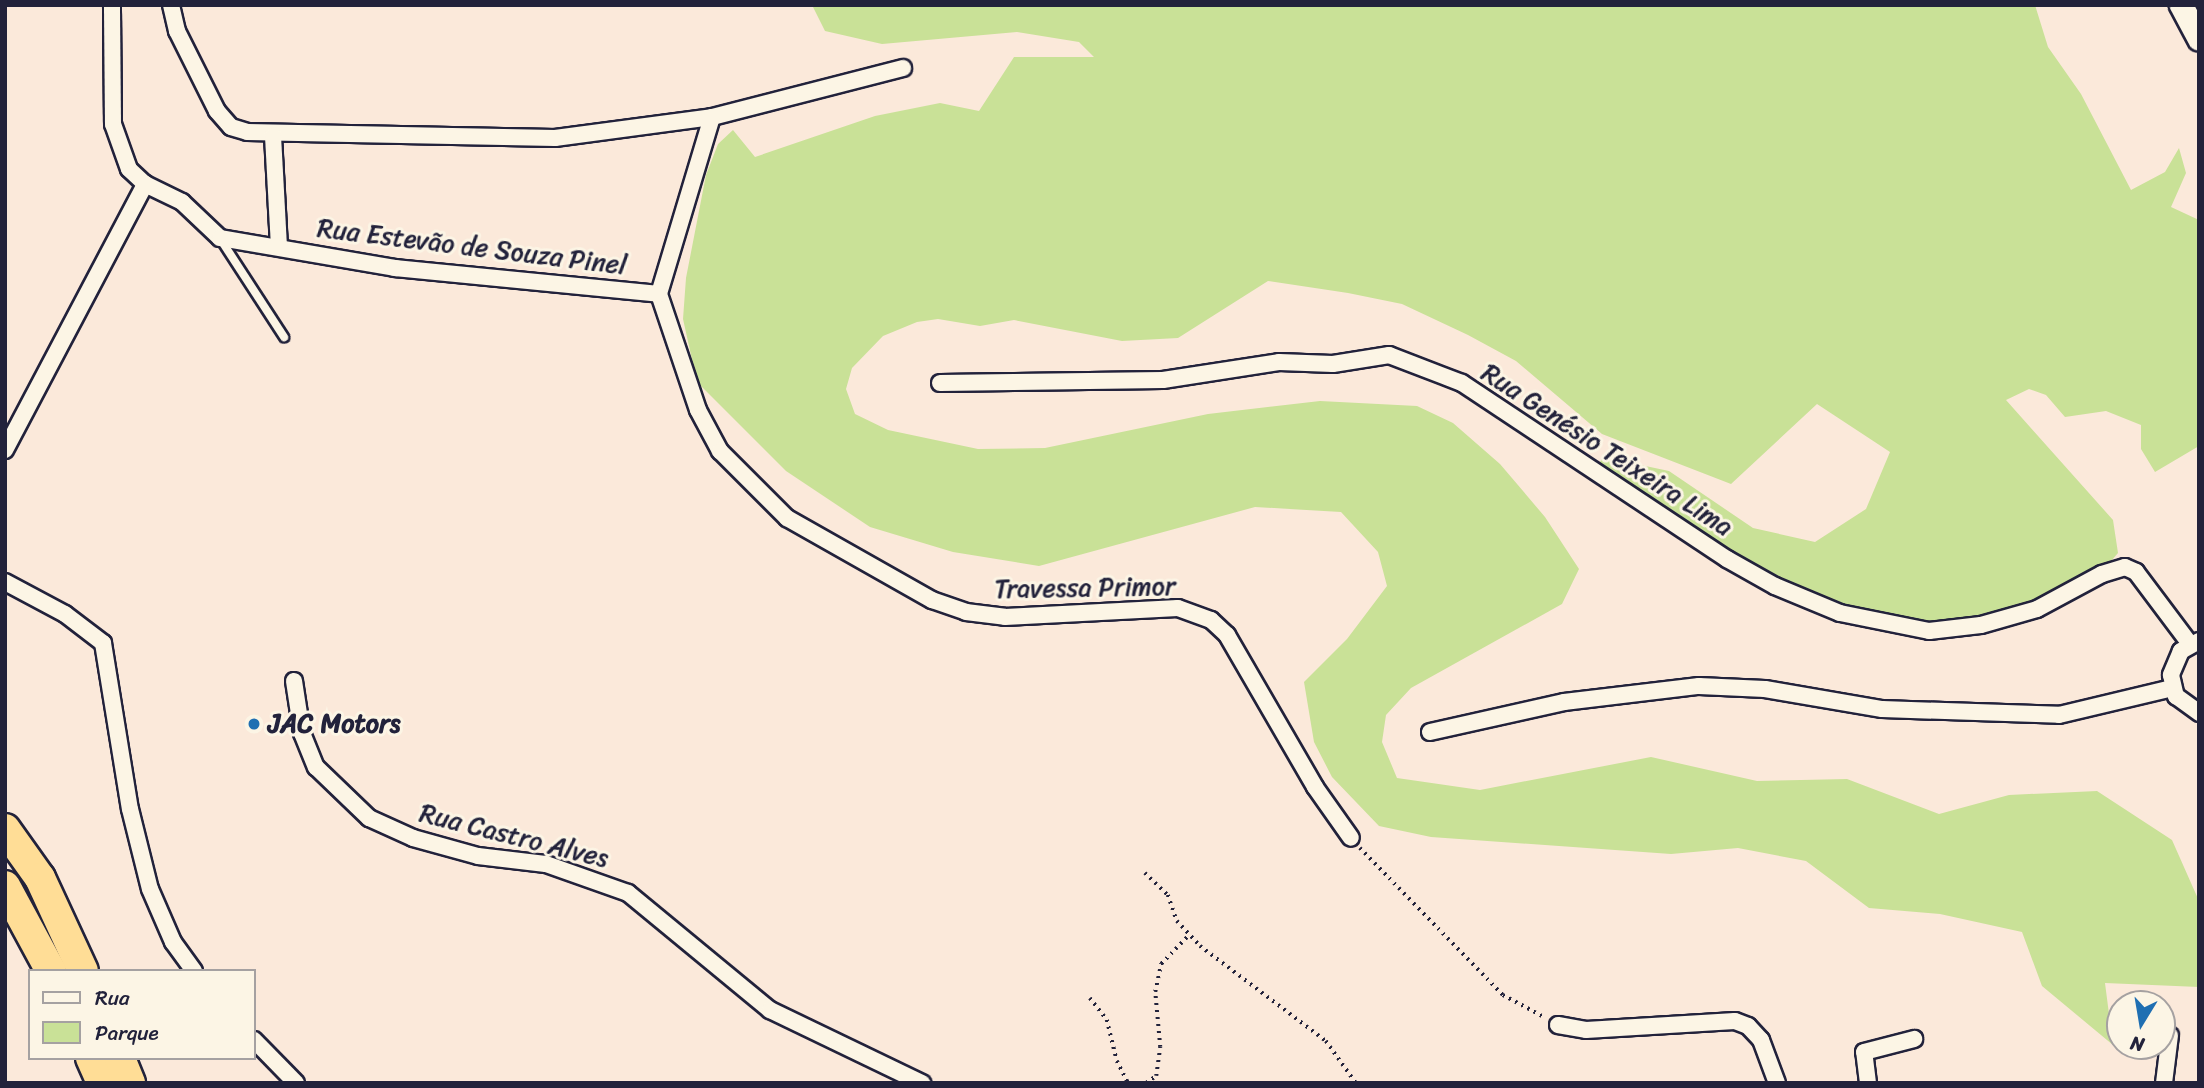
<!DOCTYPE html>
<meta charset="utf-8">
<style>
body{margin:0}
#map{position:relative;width:2204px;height:1088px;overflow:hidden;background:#fbe9da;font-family:Sriracha,sans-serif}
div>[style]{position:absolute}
.green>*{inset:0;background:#c9e197}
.path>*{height:3.5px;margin-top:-1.75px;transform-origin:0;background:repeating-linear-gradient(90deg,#22223b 0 2px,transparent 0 7px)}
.roads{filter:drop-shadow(2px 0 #22223b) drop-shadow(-2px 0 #22223b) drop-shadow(0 2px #22223b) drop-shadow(0 -2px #22223b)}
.lane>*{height:8px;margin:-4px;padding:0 4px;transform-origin:4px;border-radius:4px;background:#fcf5e5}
.street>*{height:16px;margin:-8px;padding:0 8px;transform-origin:8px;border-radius:8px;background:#fcf5e5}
.secondary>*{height:23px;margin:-11.5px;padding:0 11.5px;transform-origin:11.5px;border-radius:11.5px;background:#fcf5e5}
.highway>*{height:30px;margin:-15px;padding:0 15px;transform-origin:15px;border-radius:15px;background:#ffdd96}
.dots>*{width:19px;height:19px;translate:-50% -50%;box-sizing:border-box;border:4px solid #fcf5e5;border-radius:50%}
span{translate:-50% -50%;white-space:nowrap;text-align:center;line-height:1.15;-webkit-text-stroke:6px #fcf5e5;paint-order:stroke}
.street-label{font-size:26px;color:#22223b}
.poi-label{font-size:26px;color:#22223b;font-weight:700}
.left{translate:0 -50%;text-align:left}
.frame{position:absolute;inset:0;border:7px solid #22223b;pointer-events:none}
.legend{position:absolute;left:28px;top:969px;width:228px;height:91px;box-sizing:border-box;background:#fcf5e5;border:2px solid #a5a1a1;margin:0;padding:9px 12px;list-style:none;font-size:21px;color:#22223b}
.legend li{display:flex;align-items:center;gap:14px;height:35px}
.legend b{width:35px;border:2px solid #a5a1a1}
.north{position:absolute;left:2106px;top:990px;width:70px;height:70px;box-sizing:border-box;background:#fcf5e5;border:2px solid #a5a1a1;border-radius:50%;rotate:191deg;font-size:19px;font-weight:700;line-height:28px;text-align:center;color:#22223b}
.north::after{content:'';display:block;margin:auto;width:24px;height:32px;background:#1f6fb2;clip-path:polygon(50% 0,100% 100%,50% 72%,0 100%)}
</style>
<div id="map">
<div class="green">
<i style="clip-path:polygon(812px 5px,2035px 5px,2048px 47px,2081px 94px,2131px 190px,2165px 172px,2179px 148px,2186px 173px,2171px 207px,2199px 220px,2199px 446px,2155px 472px,2141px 449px,2141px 425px,2106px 411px,2065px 417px,2046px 395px,2029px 389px,2006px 400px,2113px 520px,2118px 553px,2105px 568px,2042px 605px,1949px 628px,1834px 609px,1731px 555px,1597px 467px,1603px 457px,1669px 471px,1753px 528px,1815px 542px,1866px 509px,1890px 452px,1817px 404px,1731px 484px,1602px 434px,1516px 361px,1468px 335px,1402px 304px,1348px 293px,1268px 281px,1178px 338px,1122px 341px,1014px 320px,980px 326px,938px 319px,917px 322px,883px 336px,852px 368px,846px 389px,855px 414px,888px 430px,978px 449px,1045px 448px,1208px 414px,1320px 401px,1417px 406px,1453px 423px,1500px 464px,1545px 517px,1579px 569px,1562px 604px,1411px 688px,1386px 715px,1382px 742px,1397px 778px,1480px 790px,1651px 757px,1757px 781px,1847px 779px,1939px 814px,2009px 795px,2097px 791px,2172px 840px,2199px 901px,2199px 987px,2105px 983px,2113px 1045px,2042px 986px,2022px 932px,1940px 914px,1869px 908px,1806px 861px,1738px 848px,1671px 854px,1431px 837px,1379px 826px,1332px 777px,1314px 742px,1304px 682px,1347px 639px,1387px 586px,1378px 552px,1341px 512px,1255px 507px,1039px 566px,953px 552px,870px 527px,786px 471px,697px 382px,683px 319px,686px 278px,706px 175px,718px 144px,733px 130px,755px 157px,875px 116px,940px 103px,979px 111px,1014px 57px,1094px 57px,1079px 42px,1017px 32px,882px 44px,825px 31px)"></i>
</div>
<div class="path">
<i style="left:1360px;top:848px;width:205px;rotate:45.8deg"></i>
<i style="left:1503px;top:995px;width:47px;rotate:28.2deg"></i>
<i style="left:1145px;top:873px;width:32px;rotate:44deg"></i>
<i style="left:1168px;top:895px;width:28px;rotate:71deg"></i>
<i style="left:1177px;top:921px;width:34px;rotate:47deg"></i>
<i style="left:1200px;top:946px;width:158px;rotate:37deg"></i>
<i style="left:1326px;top:1041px;width:52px;rotate:54.5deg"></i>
<i style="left:1090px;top:998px;width:28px;rotate:52deg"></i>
<i style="left:1107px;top:1020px;width:42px;rotate:76.3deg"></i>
<i style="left:1117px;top:1061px;width:25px;rotate:63deg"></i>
<i style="left:1146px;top:1083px;width:12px;rotate:-35deg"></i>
<i style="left:1156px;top:1076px;width:29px;rotate:-82deg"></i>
<i style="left:1160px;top:1047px;width:55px;rotate:-95.2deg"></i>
<i style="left:1155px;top:992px;width:29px;rotate:-78deg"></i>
<i style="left:1161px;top:964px;width:40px;rotate:-46deg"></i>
</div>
<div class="roads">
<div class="lane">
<i style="left:221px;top:240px;width:116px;rotate:57deg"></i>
</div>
<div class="street">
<i style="left:171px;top:5px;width:27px;rotate:77deg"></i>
<i style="left:177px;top:31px;width:89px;rotate:63.4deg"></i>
<i style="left:217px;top:111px;width:21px;rotate:49deg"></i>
<i style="left:231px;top:127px;width:17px;rotate:17deg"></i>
<i style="left:247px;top:132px;width:308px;rotate:1.1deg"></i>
<i style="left:555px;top:138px;width:158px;rotate:-7.6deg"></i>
<i style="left:903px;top:68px;width:197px;rotate:165.6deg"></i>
<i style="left:712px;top:117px;width:185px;rotate:106.7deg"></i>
<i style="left:659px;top:294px;width:122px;rotate:71.4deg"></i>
<i style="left:698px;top:410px;width:47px;rotate:61.8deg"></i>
<i style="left:720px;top:451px;width:95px;rotate:45deg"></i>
<i style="left:787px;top:518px;width:167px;rotate:29.5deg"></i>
<i style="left:932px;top:600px;width:36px;rotate:19deg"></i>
<i style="left:966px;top:612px;width:39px;rotate:7deg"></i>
<i style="left:1005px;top:617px;width:173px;rotate:-3deg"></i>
<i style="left:1178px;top:608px;width:35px;rotate:20deg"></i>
<i style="left:1211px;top:620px;width:22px;rotate:43deg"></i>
<i style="left:1227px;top:635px;width:176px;rotate:59.9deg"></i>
<i style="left:1315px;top:787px;width:62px;rotate:54.8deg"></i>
<i style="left:273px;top:136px;width:111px;rotate:86.9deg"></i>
<i style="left:145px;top:184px;width:41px;rotate:25.9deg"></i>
<i style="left:182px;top:202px;width:52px;rotate:43.5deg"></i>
<i style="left:220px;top:238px;width:178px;rotate:9.7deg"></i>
<i style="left:395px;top:268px;width:265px;rotate:5.6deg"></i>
<i style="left:940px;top:383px;width:223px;rotate:-0.8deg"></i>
<i style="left:1163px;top:380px;width:117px;rotate:-8.8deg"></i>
<i style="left:1279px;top:362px;width:54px;rotate:2.1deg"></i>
<i style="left:1333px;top:364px;width:57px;rotate:-9.1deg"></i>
<i style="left:1389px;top:355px;width:78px;rotate:21deg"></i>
<i style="left:1462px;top:383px;width:318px;rotate:33.6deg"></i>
<i style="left:1727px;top:559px;width:55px;rotate:29.4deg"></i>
<i style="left:1775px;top:586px;width:70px;rotate:22.6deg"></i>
<i style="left:1840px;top:613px;width:91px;rotate:11.4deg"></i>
<i style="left:1929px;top:631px;width:52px;rotate:-6.6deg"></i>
<i style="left:1981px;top:625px;width:58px;rotate:-15.9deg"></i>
<i style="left:2037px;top:609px;width:74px;rotate:-28.3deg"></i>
<i style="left:2102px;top:574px;width:24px;rotate:-17deg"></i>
<i style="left:2125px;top:567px;width:12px;rotate:24deg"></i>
<i style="left:2136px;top:572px;width:90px;rotate:53.1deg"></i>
<i style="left:5px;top:450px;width:301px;rotate:-62.2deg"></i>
<i style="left:145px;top:184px;width:22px;rotate:-137deg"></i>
<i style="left:129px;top:169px;width:48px;rotate:-109.6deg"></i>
<i style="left:113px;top:124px;width:119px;rotate:-90.5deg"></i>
<i style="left:5px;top:582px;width:68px;rotate:28.1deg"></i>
<i style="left:65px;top:614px;width:48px;rotate:37.3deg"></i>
<i style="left:103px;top:643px;width:168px;rotate:80.8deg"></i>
<i style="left:130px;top:809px;width:82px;rotate:76deg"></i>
<i style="left:150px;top:889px;width:58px;rotate:66.5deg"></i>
<i style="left:173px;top:942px;width:36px;rotate:54deg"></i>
<i style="left:2199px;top:641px;width:21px;rotate:151deg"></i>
<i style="left:2181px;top:651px;width:26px;rotate:113deg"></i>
<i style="left:2171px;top:675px;width:22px;rotate:77deg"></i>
<i style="left:2176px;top:696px;width:29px;rotate:36deg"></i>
<i style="left:294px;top:681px;width:53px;rotate:81.3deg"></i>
<i style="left:302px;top:733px;width:37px;rotate:68deg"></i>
<i style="left:316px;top:767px;width:74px;rotate:43.9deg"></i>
<i style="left:369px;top:818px;width:48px;rotate:24.4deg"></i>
<i style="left:413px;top:838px;width:67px;rotate:15.5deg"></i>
<i style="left:478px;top:856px;width:68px;rotate:6.7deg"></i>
<i style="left:546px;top:864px;width:87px;rotate:19.5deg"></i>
<i style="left:628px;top:893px;width:184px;rotate:39.5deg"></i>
<i style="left:770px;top:1010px;width:169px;rotate:25.7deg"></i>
<i style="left:1430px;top:732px;width:137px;rotate:-12.6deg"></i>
<i style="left:1564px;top:702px;width:136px;rotate:-6.8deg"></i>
<i style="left:1699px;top:686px;width:66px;rotate:2.6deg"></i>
<i style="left:1765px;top:689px;width:119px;rotate:9.7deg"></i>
<i style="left:1882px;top:709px;width:177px;rotate:1.9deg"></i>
<i style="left:2059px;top:715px;width:116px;rotate:-13.4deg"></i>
<i style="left:1558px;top:1025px;width:28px;rotate:10deg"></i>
<i style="left:1586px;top:1030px;width:149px;rotate:-3.5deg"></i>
<i style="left:1735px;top:1021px;width:14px;rotate:21deg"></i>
<i style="left:1748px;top:1026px;width:19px;rotate:47deg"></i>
<i style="left:1761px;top:1040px;width:46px;rotate:69.6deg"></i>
<i style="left:254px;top:1040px;width:60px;rotate:45.7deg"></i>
<i style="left:1868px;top:1083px;width:31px;rotate:-97deg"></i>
<i style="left:1864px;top:1052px;width:52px;rotate:-14.6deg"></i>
<i style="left:2164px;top:1083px;width:48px;rotate:-82.9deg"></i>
</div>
<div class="secondary">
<i style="left:2181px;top:5px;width:38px;rotate:62deg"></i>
</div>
<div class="highway">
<i style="left:5px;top:829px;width:60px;rotate:54.5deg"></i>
<i style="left:40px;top:878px;width:102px;rotate:65.2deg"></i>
<i style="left:5px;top:886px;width:97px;rotate:61.6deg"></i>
<i style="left:91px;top:1058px;width:27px;rotate:66deg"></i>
<i style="left:120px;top:1058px;width:27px;rotate:68deg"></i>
</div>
</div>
<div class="dots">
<i style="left:254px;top:724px;background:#1f6fb2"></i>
</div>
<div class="street-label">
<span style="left:472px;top:247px;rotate:7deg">Rua Estevão de Souza Pinel</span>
<span style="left:1607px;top:450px;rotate:33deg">Rua Genésio Teixeira Lima</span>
<span style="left:1085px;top:588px;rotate:-1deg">Travessa Primor</span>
<span style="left:514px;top:836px;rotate:14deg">Rua Castro Alves</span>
</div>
<div class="poi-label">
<span class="left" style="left:268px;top:724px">JAC Motors</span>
</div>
<div class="frame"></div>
<ul class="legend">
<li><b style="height:9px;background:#fcf5e5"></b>Rua</li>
<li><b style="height:19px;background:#c9e197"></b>Parque</li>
</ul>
<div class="north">N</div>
</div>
